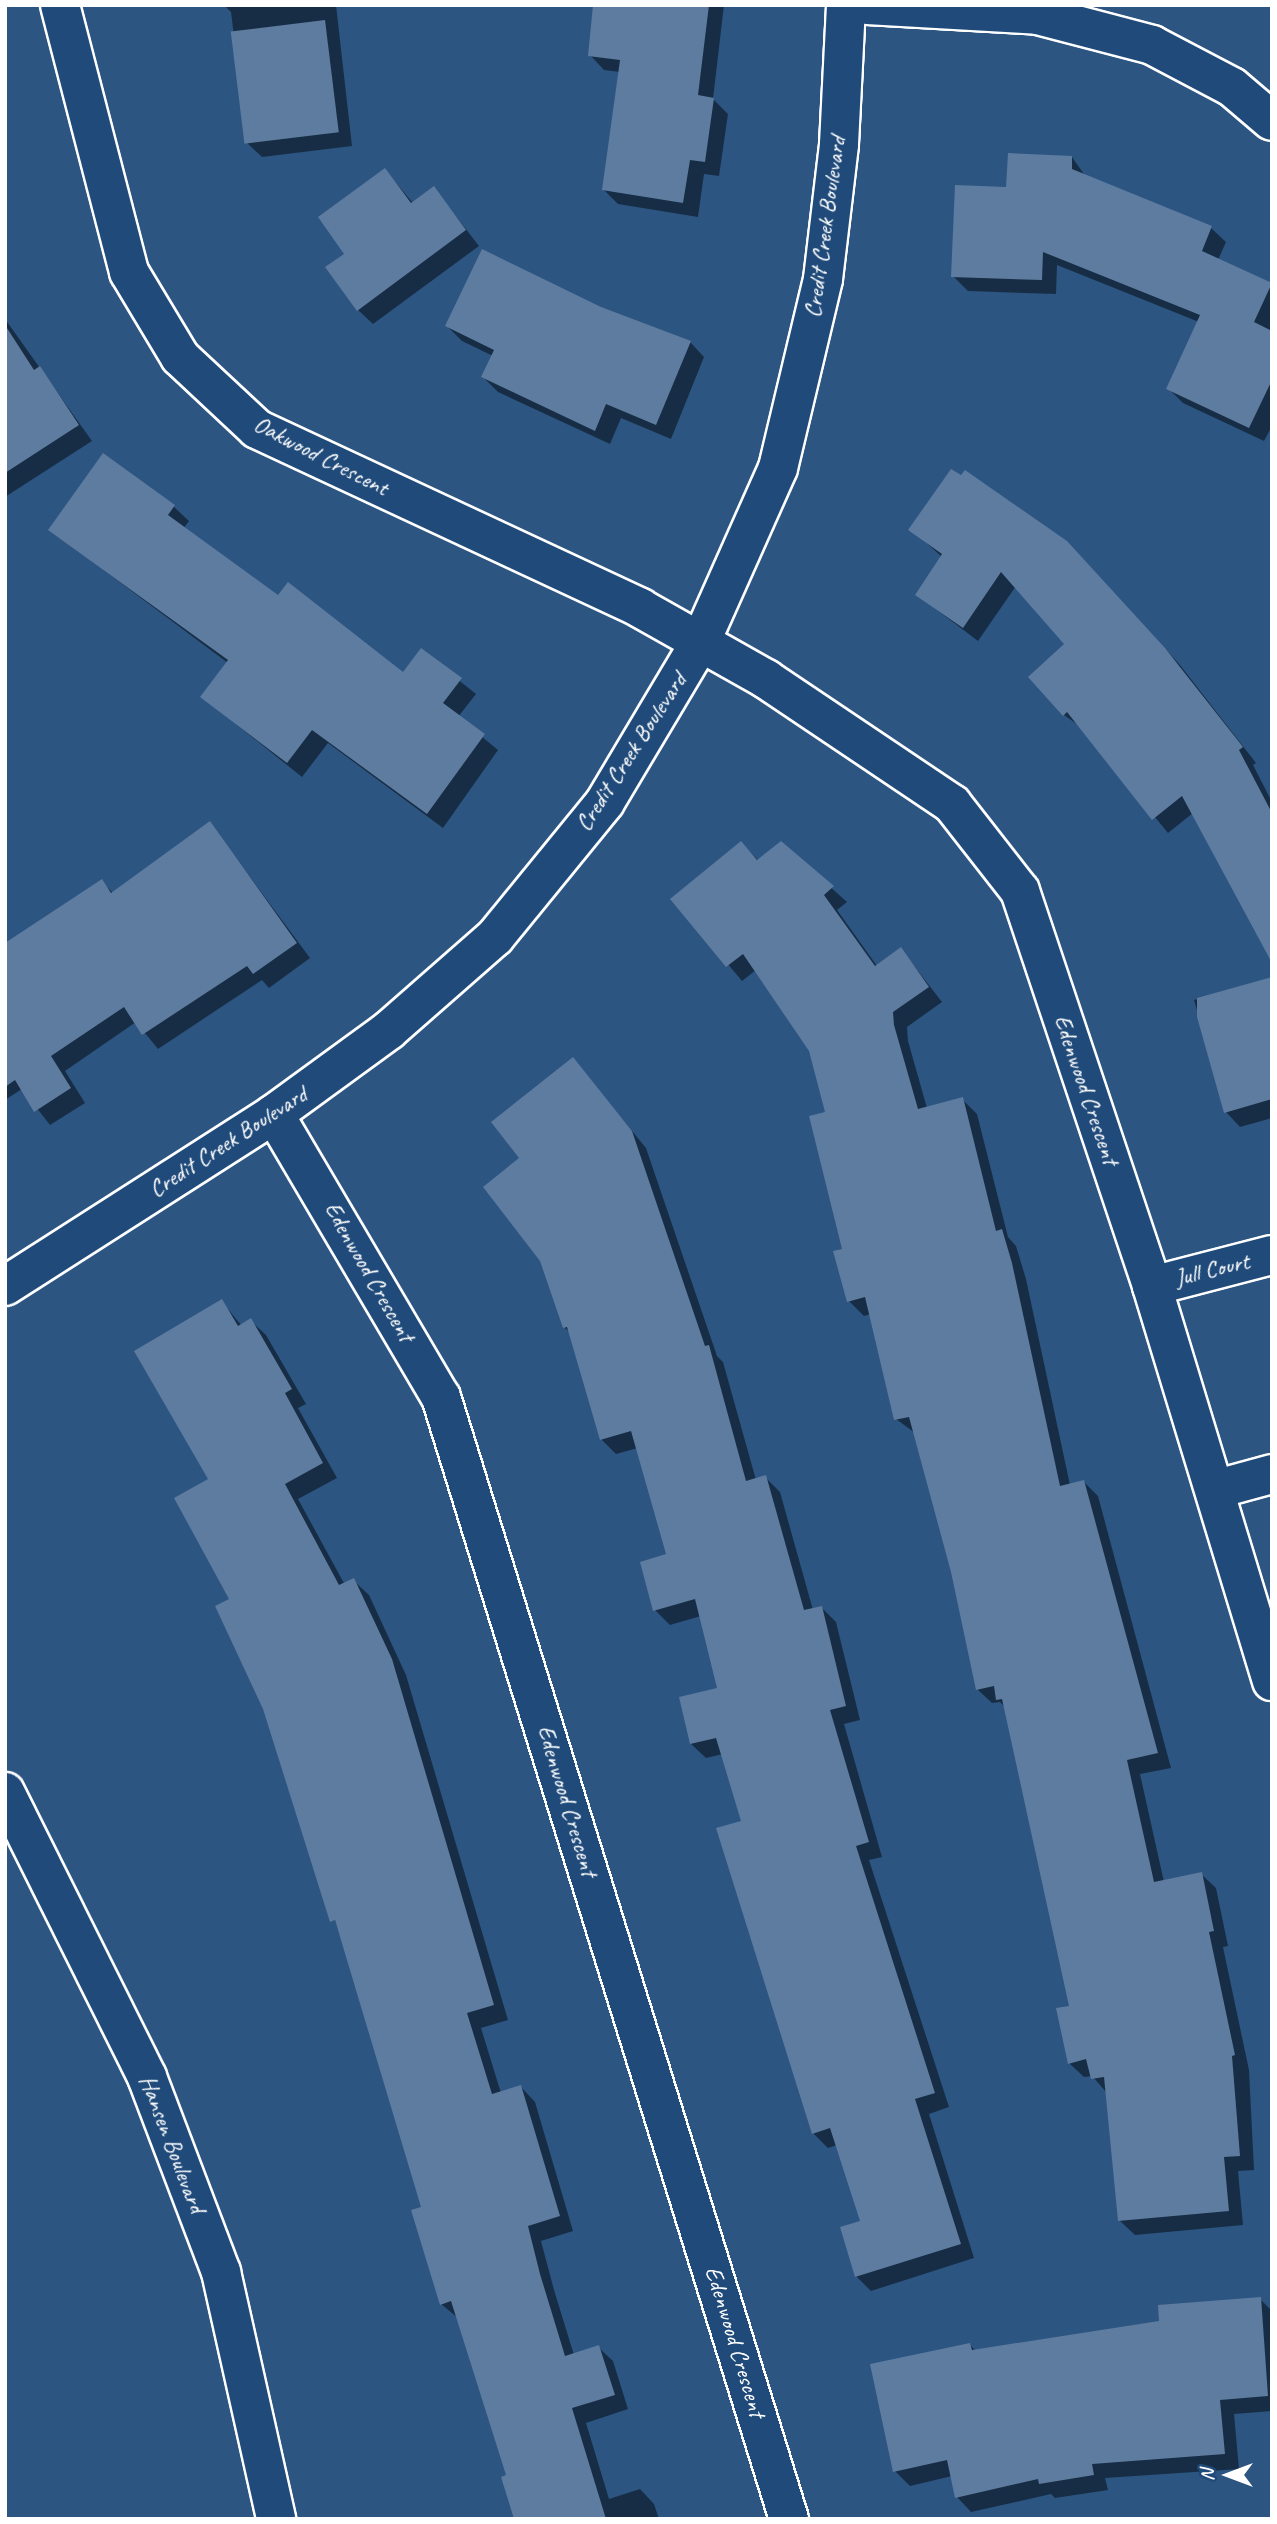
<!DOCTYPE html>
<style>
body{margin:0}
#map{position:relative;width:1277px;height:2524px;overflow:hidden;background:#2c5582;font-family:Caveat,sans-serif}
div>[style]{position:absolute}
.shadow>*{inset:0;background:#0007}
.building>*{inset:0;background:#5e7c9f;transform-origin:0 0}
.roads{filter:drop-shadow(2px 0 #fff) drop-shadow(-2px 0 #fff) drop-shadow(0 2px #fff) drop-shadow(0 -2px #fff)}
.minor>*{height:38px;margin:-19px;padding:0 19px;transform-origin:19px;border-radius:19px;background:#1f4a7a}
span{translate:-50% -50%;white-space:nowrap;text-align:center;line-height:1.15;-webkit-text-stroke:5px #1f4a7a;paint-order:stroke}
.street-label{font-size:24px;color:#fff}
.frame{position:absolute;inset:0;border:7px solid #fff;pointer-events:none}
.north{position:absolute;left:1193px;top:2440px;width:70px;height:70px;-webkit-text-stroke:5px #1f4a7a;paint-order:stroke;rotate:270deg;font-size:19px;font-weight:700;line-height:28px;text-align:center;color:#fff}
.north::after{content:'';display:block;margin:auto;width:24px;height:32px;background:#fff;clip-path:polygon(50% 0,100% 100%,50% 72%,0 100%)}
</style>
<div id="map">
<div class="shadow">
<i style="clip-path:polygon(224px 5px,336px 5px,352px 146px,262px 157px,247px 143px,231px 12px)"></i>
<i style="clip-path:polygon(594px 5px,724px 5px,713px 99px,728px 114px,719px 176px,704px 174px,698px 217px,618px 204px,604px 190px,620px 72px,604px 70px,590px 55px)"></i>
<i style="clip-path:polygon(1072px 157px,1086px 177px,1211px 228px,1226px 242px,1218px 260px,1272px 285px,1272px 426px,1264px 441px,1183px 403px,1168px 388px,1199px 322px,1057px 265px,1056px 294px,968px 291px,953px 276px,1007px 189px)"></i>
<i style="clip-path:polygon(385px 170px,413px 203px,434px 188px,479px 246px,373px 324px,358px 310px,346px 254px)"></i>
<i style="clip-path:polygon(601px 309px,690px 342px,704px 357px,671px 439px,621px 418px,610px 444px,498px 392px,483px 377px,493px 356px,462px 341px,447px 326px)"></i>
<i style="clip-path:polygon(5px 319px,92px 441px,5px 497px)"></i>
<i style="clip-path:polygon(104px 456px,174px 507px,189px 521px,183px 529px,278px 597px,404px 674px,421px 650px,476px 694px,458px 717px,498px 750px,443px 828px,328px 743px,302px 777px,202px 697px,228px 663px,50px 530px)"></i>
<i style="clip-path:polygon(911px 529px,1082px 558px,1180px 665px,1256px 763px,1253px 765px,1272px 802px,1272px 917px,1193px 813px,1168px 833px,1081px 727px,1064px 715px,1066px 644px,1016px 586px,978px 641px,917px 595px,942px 557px)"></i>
<i style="clip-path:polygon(210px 823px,310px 958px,269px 988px,262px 980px,158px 1049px,136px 1022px,65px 1071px,85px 1103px,50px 1125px,22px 1089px,5px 1100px,5px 946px,102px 882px,113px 893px)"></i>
<i style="clip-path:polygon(741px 843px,759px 861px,781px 843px,847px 902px,837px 910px,877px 966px,901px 949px,942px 1002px,907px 1027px,908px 1041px,927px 1108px,962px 1099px,977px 1114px,1008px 1237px,1016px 1246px,1026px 1279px,1070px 1485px,1083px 1481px,1098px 1496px,1171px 1768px,1140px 1774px,1164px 1882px,1201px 1874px,1216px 1888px,1228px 1946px,1223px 1947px,1249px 2070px,1254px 2170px,1238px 2171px,1243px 2225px,1135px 2235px,1120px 2221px,1107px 2093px,1092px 2076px,1084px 2077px,1069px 2063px,1071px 2007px,1005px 1707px,1000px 1702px,992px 1703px,977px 1689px,953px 1571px,915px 1433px,896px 1419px,871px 1314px,864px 1316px,849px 1301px,827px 1114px,811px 1050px,756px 970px,742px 981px,673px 899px)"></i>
<i style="clip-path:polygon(1272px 979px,1272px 1118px,1240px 1127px,1226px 1112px,1194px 1000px)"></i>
<i style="clip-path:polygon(573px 1059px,646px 1148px,717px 1356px,723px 1362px,756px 1480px,765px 1477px,780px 1492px,813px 1610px,821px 1607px,836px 1622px,860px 1720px,844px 1724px,882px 1857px,869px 1860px,949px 2107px,929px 2114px,974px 2258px,871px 2291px,856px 2276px,862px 2222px,837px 2145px,828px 2148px,813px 2133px,744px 1822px,723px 1754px,706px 1758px,691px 1744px,719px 1689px,701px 1616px,670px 1625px,655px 1610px,669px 1555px,638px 1448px,616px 1454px,601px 1439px,571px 1333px,565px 1328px,522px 1158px)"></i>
<i style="clip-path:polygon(222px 1302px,242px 1326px,251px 1321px,266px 1335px,306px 1404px,298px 1408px,337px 1478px,298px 1499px,345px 1585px,354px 1581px,369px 1595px,406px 1675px,508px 2020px,481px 2028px,501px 2093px,521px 2087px,535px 2102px,573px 2231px,541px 2241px,554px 2290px,574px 2355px,598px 2347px,613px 2361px,628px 2409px,586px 2423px,609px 2499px,640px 2489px,654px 2504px,659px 2519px,516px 2519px,508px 2476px,458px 2318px,441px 2304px,423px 2208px,386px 2077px,231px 1600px,211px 1480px)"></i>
<i style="clip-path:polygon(1260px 2299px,1272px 2311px,1272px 2411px,1234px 2414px,1239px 2469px,1105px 2478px,1108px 2490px,1055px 2498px,1051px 2494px,971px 2512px,957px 2497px,952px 2476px,910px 2486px,895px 2471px,970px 2345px,976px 2351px,1161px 2322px)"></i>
</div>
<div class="building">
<i style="clip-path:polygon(593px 5px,709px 5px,698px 95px,714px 98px,705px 162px,690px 160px,683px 203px,602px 190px,620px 60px,588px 56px)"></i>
<i style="left:325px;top:20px;width:113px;height:95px;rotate:83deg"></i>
<i style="clip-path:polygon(1008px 153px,1072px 156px,1072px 169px,1212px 226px,1202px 251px,1272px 283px,1254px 322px,1272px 331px,1272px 380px,1249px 428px,1166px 389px,1200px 315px,1043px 252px,1042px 280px,951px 277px,955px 185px,1006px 187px)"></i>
<i style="clip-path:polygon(385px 168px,411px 203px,434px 186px,466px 230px,357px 311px,325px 267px,344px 254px,318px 217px)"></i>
<i style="clip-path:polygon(482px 249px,601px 307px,691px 341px,656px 425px,606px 404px,595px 431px,481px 377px,494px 350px,445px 326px)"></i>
<i style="clip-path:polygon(5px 325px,34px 370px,40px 366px,79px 425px,5px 473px)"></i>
<i style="clip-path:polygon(103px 453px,175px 505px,168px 515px,278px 595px,288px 582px,403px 672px,421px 648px,462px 678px,443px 703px,485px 734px,427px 814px,312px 730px,287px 763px,200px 697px,228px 660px,48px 530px)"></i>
<i style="clip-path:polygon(951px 469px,961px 475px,965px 470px,1067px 541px,1165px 648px,1243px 747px,1239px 750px,1272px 813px,1272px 963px,1182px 796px,1152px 820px,1067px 712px,1063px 716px,1028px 677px,1064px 644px,1001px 572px,963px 628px,915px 595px,942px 554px,908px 530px)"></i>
<i style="clip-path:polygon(210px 821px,297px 943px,253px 974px,247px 966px,142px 1035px,124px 1007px,51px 1056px,71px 1088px,34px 1112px,15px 1080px,5px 1087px,5px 943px,102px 879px,111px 893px)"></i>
<i style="clip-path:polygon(741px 841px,757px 860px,781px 841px,834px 886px,824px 895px,875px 966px,901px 947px,929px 987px,893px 1012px,894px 1025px,918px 1109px,963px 1097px,996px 1231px,1002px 1229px,1012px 1263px,1060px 1486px,1084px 1480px,1158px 1753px,1127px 1760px,1154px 1882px,1202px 1872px,1214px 1931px,1209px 1932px,1235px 2055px,1232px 2056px,1240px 2156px,1224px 2157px,1229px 2211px,1118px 2221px,1104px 2077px,1091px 2079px,1086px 2059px,1068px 2064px,1056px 2008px,1069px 2006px,1002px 1699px,996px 1700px,994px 1686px,976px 1690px,951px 1572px,909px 1417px,894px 1420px,865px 1297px,847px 1302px,833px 1251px,842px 1249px,809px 1116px,825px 1112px,809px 1051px,743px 954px,726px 967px,670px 899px)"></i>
<i style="clip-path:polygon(1272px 977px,1272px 1099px,1224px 1113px,1197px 1017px,1197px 998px)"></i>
<i style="clip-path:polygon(573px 1057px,632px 1131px,705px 1346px,709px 1345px,746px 1481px,766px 1475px,804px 1610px,822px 1606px,846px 1706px,830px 1710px,869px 1842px,856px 1846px,935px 2093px,915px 2099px,961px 2244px,855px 2277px,840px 2227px,860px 2221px,830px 2128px,812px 2134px,716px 1828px,741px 1821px,716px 1738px,690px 1744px,679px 1697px,717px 1688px,695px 1599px,653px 1611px,640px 1562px,666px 1554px,631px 1431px,600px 1440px,567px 1327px,563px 1328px,540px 1261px,483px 1187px,519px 1158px,491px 1122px)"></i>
<i style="clip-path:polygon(222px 1299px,238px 1326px,251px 1318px,292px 1389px,285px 1393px,323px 1463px,285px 1484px,339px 1585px,354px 1578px,392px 1659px,494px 2005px,467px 2013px,492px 2094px,521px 2085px,560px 2216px,528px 2226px,540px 2274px,565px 2356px,599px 2345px,615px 2395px,572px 2408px,606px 2519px,514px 2519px,501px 2477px,506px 2475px,451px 2301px,440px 2305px,411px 2210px,421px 2207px,335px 1920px,330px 1922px,263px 1709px,215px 1606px,229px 1599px,174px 1498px,208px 1479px,134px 1351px)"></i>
<i style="clip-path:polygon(1261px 2297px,1268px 2396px,1220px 2400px,1225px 2454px,1092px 2464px,1094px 2475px,1039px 2484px,1038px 2479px,955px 2498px,947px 2460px,893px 2472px,870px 2364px,970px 2343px,972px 2350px,1159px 2321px,1158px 2305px)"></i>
</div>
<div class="roads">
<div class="minor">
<i style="left:60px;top:5px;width:276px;rotate:75.5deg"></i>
<i style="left:129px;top:272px;width:99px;rotate:59deg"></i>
<i style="left:180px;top:357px;width:105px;rotate:43.1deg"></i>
<i style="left:257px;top:429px;width:423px;rotate:25deg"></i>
<i style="left:640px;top:608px;width:145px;rotate:29.4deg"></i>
<i style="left:766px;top:679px;width:224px;rotate:33.9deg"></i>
<i style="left:952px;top:804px;width:110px;rotate:52deg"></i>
<i style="left:1020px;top:891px;width:416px;rotate:71.5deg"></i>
<i style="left:1152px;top:1286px;width:413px;rotate:73.1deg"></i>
<i style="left:867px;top:5px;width:171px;rotate:3.3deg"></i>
<i style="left:1038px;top:15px;width:118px;rotate:14.7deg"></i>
<i style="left:1152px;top:45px;width:90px;rotate:27.7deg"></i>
<i style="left:1232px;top:87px;width:52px;rotate:40.4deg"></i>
<i style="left:274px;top:1114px;width:329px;rotate:59.5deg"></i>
<i style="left:441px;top:1397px;width:1175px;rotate:72.77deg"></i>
<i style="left:5px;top:1286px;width:319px;rotate:-32.6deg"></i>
<i style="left:274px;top:1114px;width:142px;rotate:-36.1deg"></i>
<i style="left:389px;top:1030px;width:141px;rotate:-41.3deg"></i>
<i style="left:495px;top:937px;width:174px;rotate:-50.8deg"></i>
<i style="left:605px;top:802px;width:187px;rotate:-59.2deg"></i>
<i style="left:701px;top:641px;width:189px;rotate:-66deg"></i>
<i style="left:778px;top:468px;width:194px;rotate:-76.6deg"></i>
<i style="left:823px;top:279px;width:136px;rotate:-83.2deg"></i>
<i style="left:839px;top:144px;width:139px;rotate:-87.1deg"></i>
<i style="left:1152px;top:1286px;width:124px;rotate:-14.5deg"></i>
<i style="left:1217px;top:1489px;width:57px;rotate:-15.3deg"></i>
<i style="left:5px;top:1792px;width:318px;rotate:63.5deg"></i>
<i style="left:147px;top:2077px;width:209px;rotate:69.2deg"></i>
<i style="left:221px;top:2272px;width:253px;rotate:77.4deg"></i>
</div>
</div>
<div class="street-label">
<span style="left:825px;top:227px;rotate:-82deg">Credit Creek Boulevard</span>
<span style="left:321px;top:456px;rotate:27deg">Oakwood Crescent</span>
<span style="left:631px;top:752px;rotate:-57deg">Credit Creek Boulevard</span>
<span style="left:1086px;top:1090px;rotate:71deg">Edenwood Crescent</span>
<span style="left:228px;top:1142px;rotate:-33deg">Credit Creek Boulevard</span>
<span style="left:1212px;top:1270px;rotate:-14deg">Jull Court</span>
<span style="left:369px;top:1272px;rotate:60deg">Edenwood Crescent</span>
<span style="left:567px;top:1801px;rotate:73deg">Edenwood Crescent</span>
<span style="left:172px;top:2144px;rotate:69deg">Hansen Boulevard</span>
<span style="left:735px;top:2342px;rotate:73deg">Edenwood Crescent</span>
</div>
<div class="frame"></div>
<div class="north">N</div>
</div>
